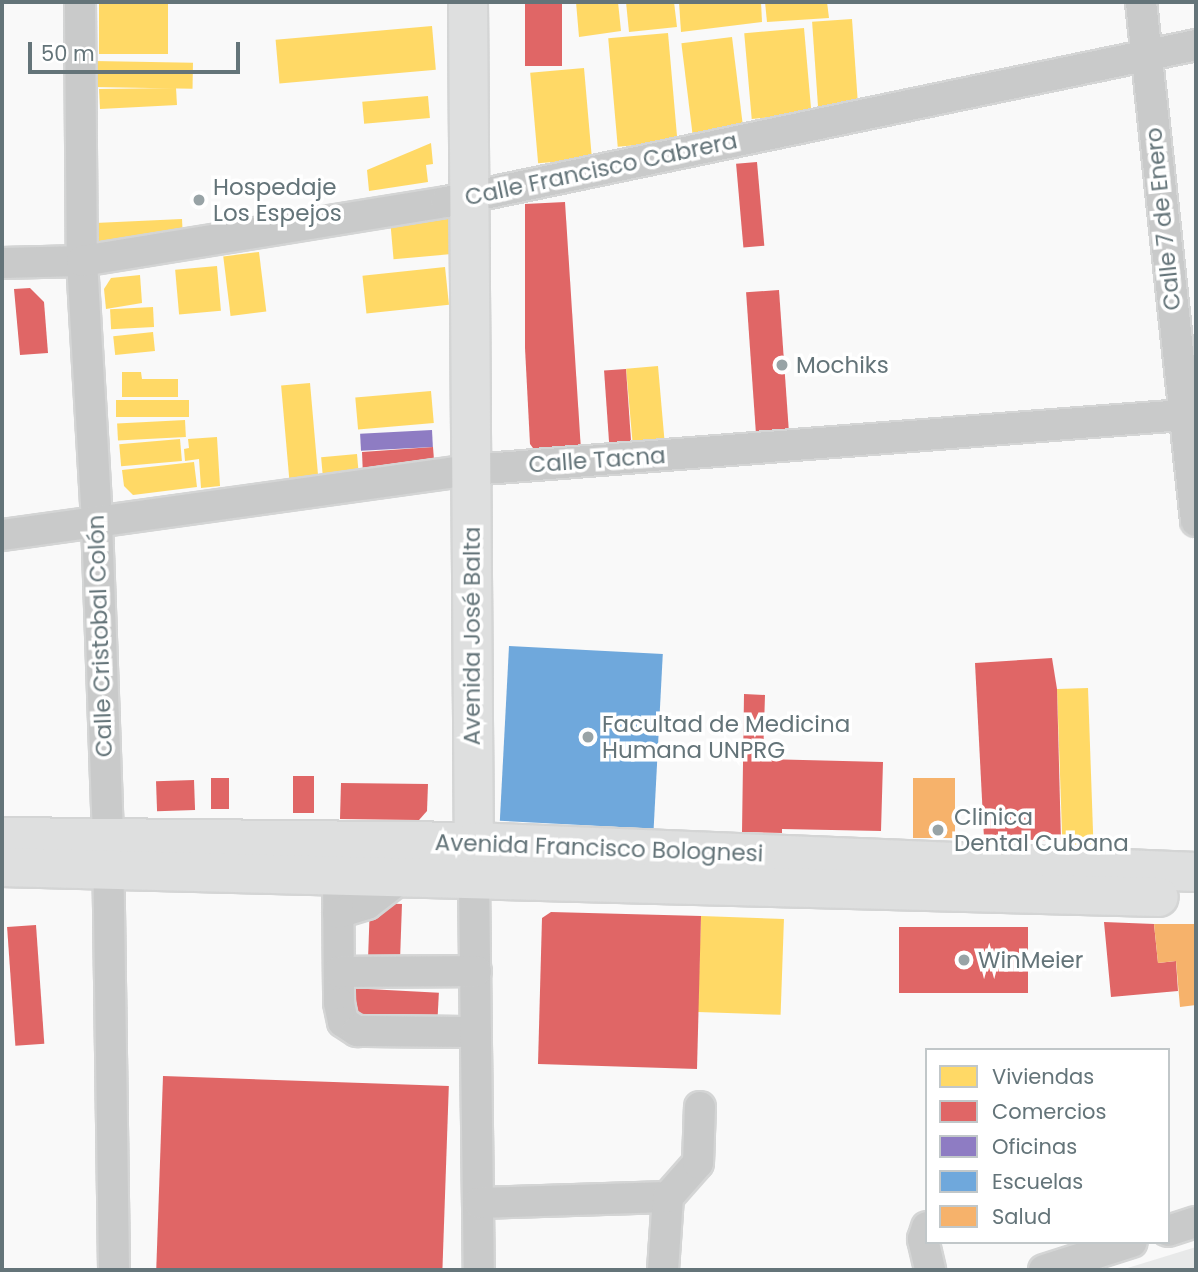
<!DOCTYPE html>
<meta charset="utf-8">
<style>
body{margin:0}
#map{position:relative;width:1198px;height:1272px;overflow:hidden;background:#f9f9f9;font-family:Poppins,sans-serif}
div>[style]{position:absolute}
.built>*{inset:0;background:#e8e9e9}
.homes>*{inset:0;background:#ffd966;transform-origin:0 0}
.shops>*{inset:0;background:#e06666;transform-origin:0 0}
.offices>*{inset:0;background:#8e7cc3;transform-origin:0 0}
.schools>*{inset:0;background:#6fa8dc;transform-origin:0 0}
.health>*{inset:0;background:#f6b26b;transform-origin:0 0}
.roads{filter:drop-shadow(2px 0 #d4d5d5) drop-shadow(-2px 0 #d4d5d5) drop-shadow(0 2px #d4d5d5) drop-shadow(0 -2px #d4d5d5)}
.minor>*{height:30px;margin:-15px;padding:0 15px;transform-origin:15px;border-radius:15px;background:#c9caca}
.major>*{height:38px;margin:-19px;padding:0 19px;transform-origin:19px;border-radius:19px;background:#dedfdf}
.dots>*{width:19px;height:19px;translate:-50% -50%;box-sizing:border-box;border:4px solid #fff;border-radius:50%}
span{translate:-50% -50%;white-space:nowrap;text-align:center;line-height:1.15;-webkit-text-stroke:7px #fff;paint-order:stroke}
.street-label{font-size:23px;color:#647479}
.poi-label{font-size:23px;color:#647479}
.left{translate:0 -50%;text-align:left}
.frame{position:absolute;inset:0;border:4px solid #647479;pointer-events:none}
.legend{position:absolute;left:925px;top:1048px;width:245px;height:196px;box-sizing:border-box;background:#fff;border:2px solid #c1c7c9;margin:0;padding:9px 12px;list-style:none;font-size:21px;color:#647479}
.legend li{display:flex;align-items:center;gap:14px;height:35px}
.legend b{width:35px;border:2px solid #c1c7c9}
.scale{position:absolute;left:28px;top:42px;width:212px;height:32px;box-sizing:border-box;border:4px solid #647479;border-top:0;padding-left:9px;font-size:21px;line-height:24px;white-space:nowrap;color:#647479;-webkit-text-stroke:5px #fff;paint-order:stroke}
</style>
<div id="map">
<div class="built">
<i style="clip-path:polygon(1196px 1247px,1196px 1270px,1121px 1270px)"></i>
</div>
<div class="homes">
<i style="left:99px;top:2px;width:69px;height:52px"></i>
<i style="clip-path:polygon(576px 2px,618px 2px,621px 31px,579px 37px)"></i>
<i style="clip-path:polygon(626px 2px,674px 2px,677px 27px,629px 32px)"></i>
<i style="clip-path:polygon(679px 2px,761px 2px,762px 22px,681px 32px)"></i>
<i style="clip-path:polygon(765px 2px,827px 2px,829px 18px,767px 22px)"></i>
<i style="left:852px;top:19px;width:86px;height:40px;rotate:86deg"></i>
<i style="left:432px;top:26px;width:44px;height:157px;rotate:85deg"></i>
<i style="left:804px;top:28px;width:86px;height:60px;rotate:85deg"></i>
<i style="left:668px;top:33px;width:109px;height:60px;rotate:85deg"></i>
<i style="left:732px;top:37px;width:93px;height:51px;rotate:83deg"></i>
<i style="left:94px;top:61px;width:99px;height:26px;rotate:1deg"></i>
<i style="left:584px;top:68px;width:91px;height:54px;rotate:85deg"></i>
<i style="clip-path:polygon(176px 88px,177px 105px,100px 109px,99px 89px)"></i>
<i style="left:428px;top:96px;width:22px;height:66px;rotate:85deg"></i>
<i style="clip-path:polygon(431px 143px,433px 164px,426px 165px,428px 182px,369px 191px,367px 170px)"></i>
<i style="left:451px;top:216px;width:38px;height:61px;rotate:85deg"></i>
<i style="clip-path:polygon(182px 219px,183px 240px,106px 248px,96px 243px,95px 223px)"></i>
<i style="left:259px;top:252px;width:60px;height:36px;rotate:83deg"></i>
<i style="left:217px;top:266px;width:45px;height:42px;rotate:85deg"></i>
<i style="left:445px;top:267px;width:38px;height:83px;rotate:84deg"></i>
<i style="clip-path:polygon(140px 275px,142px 303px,106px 309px,104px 289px,111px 278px)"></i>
<i style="left:153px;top:307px;width:20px;height:43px;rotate:87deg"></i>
<i style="left:153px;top:332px;width:19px;height:40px;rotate:84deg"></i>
<i style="left:658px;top:366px;width:81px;height:32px;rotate:85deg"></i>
<i style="clip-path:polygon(122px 372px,141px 372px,142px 379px,178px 379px,178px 397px,122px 397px)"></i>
<i style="left:310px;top:383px;width:97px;height:29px;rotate:85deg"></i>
<i style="left:431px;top:391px;width:32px;height:76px;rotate:85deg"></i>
<i style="left:189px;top:400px;width:17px;height:73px;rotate:90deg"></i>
<i style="left:185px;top:420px;width:17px;height:68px;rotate:87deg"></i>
<i style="clip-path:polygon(217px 437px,220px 486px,201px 488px,199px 459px,185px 461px,184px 449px,189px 448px,188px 439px)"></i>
<i style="left:180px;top:439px;width:22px;height:61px;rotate:85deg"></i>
<i style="left:357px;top:454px;width:22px;height:36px;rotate:85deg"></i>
<i style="clip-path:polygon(194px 462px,197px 487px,133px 495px,124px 486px,122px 470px)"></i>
<i style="left:1088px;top:688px;width:156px;height:31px;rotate:88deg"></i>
<i style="left:701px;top:916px;width:83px;height:96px;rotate:2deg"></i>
</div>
<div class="shops">
<i style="left:525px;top:2px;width:37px;height:64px"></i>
<i style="left:757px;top:162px;width:84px;height:21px;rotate:85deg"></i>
<i style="clip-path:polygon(565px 202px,581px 450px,536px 452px,530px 444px,525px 348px,525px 204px)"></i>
<i style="clip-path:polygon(30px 288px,44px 302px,48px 353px,20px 355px,14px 289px)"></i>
<i style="left:779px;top:290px;width:147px;height:33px;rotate:86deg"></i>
<i style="left:626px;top:369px;width:81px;height:22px;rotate:86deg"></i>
<i style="clip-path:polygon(433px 447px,434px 460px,420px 472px,363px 476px,362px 452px)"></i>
<i style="clip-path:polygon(1052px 658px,1057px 689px,1061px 841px,984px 838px,975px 663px)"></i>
<i style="clip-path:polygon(744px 694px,765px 695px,763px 759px,883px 762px,881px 831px,782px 829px,782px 833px,742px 832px)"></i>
<i style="left:293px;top:776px;width:21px;height:37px"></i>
<i style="left:211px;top:778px;width:18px;height:31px"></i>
<i style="left:194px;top:780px;width:30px;height:38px;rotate:88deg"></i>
<i style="clip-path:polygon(341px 783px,428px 784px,427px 811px,419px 820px,340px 819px)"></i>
<i style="left:370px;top:903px;width:32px;height:56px;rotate:2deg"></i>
<i style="clip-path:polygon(551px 912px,701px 916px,697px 1069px,538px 1064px,542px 918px)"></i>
<i style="clip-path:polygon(1104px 922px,1154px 924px,1158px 963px,1176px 961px,1178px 991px,1111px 997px)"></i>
<i style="left:36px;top:925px;width:119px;height:29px;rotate:86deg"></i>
<i style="left:899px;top:927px;width:129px;height:66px"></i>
<i style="left:349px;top:988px;width:90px;height:29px;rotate:3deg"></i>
<i style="left:163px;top:1076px;width:286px;height:194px;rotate:2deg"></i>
</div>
<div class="offices">
<i style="left:432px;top:430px;width:17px;height:72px;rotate:87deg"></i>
</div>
<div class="schools">
<i style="left:509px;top:646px;width:154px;height:175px;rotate:3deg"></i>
</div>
<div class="health">
<i style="left:913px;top:778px;width:42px;height:60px"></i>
<i style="clip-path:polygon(1154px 924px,1196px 924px,1196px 1005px,1180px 1007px,1176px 961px,1158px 963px)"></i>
</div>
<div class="roads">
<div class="minor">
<i style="left:80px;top:2px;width:259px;rotate:89.6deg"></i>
<i style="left:82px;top:261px;width:261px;rotate:86.7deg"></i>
<i style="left:97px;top:522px;width:316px;rotate:88deg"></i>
<i style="left:108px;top:838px;width:432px;rotate:89.2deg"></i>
<i style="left:1141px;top:2px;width:522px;rotate:83.95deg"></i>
<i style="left:2px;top:263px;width:80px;rotate:-1.4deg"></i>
<i style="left:82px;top:261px;width:369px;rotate:-9.2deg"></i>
<i style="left:446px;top:202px;width:766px;rotate:-11.82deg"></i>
<i style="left:2px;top:535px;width:473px;rotate:-7.9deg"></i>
<i style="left:471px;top:470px;width:727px;rotate:-4.42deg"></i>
<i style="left:338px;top:876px;width:127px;rotate:89.5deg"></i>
<i style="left:339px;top:1003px;width:19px;rotate:78deg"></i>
<i style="left:343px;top:1022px;width:17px;rotate:33deg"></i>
<i style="left:357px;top:1031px;width:119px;rotate:0.5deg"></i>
<i style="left:474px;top:880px;width:390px;rotate:89.3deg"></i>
<i style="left:338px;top:913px;width:30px;rotate:-17deg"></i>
<i style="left:367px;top:904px;width:44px;rotate:-37.6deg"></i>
<i style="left:339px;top:972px;width:137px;rotate:-0.4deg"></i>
<i style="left:479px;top:1203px;width:189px;rotate:-1.8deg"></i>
<i style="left:927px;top:1227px;width:13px;rotate:108deg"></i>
<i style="left:923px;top:1239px;width:32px;rotate:77deg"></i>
<i style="left:1168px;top:1231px;width:29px;rotate:-18deg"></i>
<i style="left:663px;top:1270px;width:73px;rotate:-86.1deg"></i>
<i style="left:668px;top:1197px;width:45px;rotate:-48.6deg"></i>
<i style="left:698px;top:1163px;width:56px;rotate:-88deg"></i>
<i style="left:1044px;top:1270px;width:92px;rotate:-17.7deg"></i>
</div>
<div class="major">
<i style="left:468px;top:2px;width:865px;rotate:89.6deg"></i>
<i style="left:2px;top:837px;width:471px;rotate:0.6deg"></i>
<i style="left:473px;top:842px;width:724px;rotate:2.38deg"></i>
<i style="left:2px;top:867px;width:1157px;rotate:1.49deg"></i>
</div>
</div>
<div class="dots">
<i style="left:199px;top:200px;background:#98a3a6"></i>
<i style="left:782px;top:365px;background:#98a3a6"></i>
<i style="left:588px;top:737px;background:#98a3a6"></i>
<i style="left:938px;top:830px;background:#98a3a6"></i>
<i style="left:964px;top:960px;background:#98a3a6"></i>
</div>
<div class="street-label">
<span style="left:601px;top:169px;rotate:-12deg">Calle Francisco Cabrera</span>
<span style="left:1163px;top:219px;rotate:-96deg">Calle 7 de Enero</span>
<span style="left:597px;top:460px;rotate:-4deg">Calle Tacna</span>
<span style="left:100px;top:636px;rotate:-92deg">Calle Cristobal Colón</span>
<span style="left:472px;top:636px;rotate:-90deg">Avenida José Balta</span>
<span style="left:599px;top:848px;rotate:2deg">Avenida Francisco Bolognesi</span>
</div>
<div class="poi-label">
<span class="left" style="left:213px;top:200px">Hospedaje<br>Los Espejos</span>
<span class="left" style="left:796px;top:365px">Mochiks</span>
<span class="left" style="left:602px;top:737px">Facultad de Medicina<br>Humana UNPRG</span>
<span class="left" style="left:954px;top:830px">Clinica<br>Dental Cubana</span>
<span class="left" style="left:978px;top:960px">WinMeier</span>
</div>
<div class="frame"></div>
<ul class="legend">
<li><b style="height:19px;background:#ffd966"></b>Viviendas</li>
<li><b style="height:19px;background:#e06666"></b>Comercios</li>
<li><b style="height:19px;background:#8e7cc3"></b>Oficinas</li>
<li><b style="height:19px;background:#6fa8dc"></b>Escuelas</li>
<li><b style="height:19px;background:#f6b26b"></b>Salud</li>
</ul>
<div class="scale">50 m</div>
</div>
